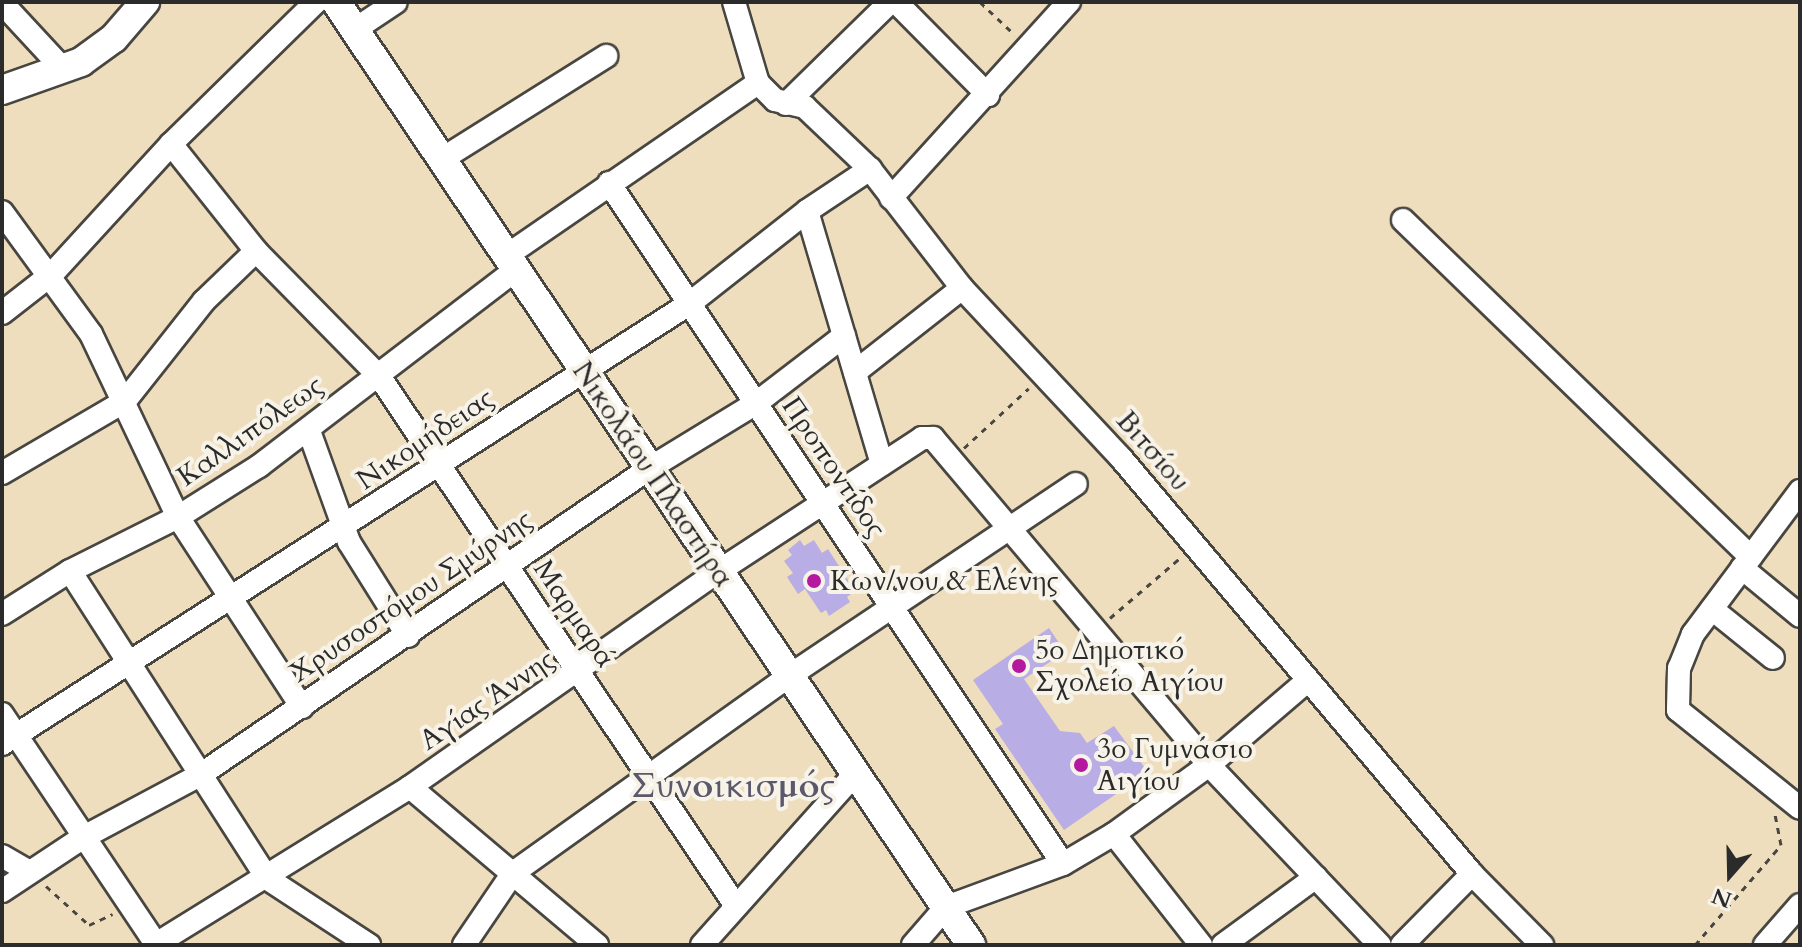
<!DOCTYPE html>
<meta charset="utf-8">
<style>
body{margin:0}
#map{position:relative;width:1802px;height:947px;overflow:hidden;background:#efdebd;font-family:Cardo,serif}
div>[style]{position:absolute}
.building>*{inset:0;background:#b8ade4}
.path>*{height:3px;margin-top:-1.5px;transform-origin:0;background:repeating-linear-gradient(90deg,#484641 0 6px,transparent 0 12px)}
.roads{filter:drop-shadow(2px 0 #484641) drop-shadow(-2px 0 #484641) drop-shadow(0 2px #484641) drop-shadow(0 -2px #484641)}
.minor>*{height:22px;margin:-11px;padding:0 11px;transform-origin:11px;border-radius:11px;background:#fff}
.major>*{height:28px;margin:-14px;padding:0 14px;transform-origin:14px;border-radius:14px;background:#fff}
.dots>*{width:22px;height:22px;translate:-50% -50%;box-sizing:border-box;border:4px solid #f7f3e8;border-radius:50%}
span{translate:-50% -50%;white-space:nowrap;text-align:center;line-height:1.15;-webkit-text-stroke:8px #f7f3e8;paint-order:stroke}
.street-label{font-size:28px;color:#2b2b2b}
.poi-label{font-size:28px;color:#2b2b2b}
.left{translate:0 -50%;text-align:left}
.district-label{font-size:36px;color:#5c586c;font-weight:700}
.frame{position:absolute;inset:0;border:4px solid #2b2b2b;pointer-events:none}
.north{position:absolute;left:1690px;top:835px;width:80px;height:80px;-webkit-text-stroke:6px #f7f3e8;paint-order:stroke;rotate:200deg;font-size:22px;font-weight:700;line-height:32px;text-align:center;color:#2b2b2b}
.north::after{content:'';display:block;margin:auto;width:28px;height:36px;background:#2b2b2b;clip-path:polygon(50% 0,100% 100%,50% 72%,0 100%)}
</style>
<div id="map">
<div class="building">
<i style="clip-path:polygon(800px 540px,804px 546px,814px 540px,822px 553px,828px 549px,855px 591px,847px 597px,850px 602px,829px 616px,826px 610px,821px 613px,805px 589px,798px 594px,787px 577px,793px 573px,784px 561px,792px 555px,788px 550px)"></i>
<i style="clip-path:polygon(1049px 628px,1065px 652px,1024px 679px,1060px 731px,1080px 733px,1087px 743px,1114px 726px,1148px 772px,1064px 830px,995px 729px,1003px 724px,973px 680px)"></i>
</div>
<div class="path">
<i style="left:980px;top:2px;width:48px;rotate:43.3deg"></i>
<i style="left:964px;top:448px;width:88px;rotate:-42.7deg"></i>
<i style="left:1110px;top:618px;width:92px;rotate:-40.6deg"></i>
<i style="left:46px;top:886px;width:58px;rotate:42.2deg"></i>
<i style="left:89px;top:925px;width:26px;rotate:-25deg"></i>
<i style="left:1695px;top:945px;width:132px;rotate:-49.3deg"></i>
<i style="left:1781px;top:845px;width:32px;rotate:-101deg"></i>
</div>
<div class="roads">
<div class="minor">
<i style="left:734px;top:2px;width:84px;rotate:73.5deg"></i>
<i style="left:758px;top:83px;width:24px;rotate:45deg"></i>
<i style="left:775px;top:100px;width:31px;rotate:13deg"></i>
<i style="left:805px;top:107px;width:90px;rotate:43.6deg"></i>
<i style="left:870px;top:169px;width:150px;rotate:52.3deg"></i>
<i style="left:962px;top:288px;width:233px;rotate:46.9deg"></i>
<i style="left:1121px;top:458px;width:544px;rotate:49.84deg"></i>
<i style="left:1472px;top:874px;width:100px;rotate:45.4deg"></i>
<i style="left:896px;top:2px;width:131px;rotate:45.3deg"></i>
<i style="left:2px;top:3px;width:91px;rotate:47.2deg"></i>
<i style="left:354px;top:30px;width:50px;rotate:-33.7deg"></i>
<i style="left:786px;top:104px;width:146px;rotate:-44.4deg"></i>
<i style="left:171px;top:144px;width:137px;rotate:51.5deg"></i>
<i style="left:256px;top:251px;width:175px;rotate:45.5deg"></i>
<i style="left:379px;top:376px;width:639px;rotate:56.04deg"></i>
<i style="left:442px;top:159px;width:194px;rotate:-32.1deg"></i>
<i style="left:609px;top:183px;width:818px;rotate:56.31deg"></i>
<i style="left:891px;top:198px;width:265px;rotate:-47.8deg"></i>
<i style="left:807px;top:211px;width:264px;rotate:73.5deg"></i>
<i style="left:2px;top:212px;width:151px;rotate:53.9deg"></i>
<i style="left:91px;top:334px;width:203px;rotate:64.6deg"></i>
<i style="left:178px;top:517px;width:227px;rotate:56.9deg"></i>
<i style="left:1403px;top:220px;width:484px;rotate:44.1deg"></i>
<i style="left:506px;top:256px;width:306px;rotate:-34.5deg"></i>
<i style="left:2px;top:313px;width:63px;rotate:-38deg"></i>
<i style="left:52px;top:274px;width:176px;rotate:-47.5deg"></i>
<i style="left:171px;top:144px;width:203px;rotate:-44.4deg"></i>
<i style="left:855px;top:372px;width:136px;rotate:-38.1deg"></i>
<i style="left:309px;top:431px;width:118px;rotate:70.2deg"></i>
<i style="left:349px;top:542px;width:111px;rotate:57.9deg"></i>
<i style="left:2px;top:473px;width:143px;rotate:-30.3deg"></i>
<i style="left:125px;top:401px;width:127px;rotate:-51.7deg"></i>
<i style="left:204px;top:301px;width:72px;rotate:-43.9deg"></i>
<i style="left:1800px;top:491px;width:179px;rotate:126.8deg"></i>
<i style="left:1693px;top:634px;width:37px;rotate:112deg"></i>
<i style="left:1679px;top:668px;width:42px;rotate:91.4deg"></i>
<i style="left:1678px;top:710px;width:156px;rotate:38.8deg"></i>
<i style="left:1742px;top:568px;width:75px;rotate:39.6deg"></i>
<i style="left:70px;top:571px;width:366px;rotate:57.3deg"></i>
<i style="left:268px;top:879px;width:121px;rotate:33.2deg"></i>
<i style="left:1712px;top:609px;width:78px;rotate:38.8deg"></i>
<i style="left:2px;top:614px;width:80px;rotate:-32.3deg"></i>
<i style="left:70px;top:571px;width:121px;rotate:-26.6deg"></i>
<i style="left:178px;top:517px;width:96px;rotate:-32.2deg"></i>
<i style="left:259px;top:466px;width:322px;rotate:-37.4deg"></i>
<i style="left:2px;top:714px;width:277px;rotate:56.2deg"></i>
<i style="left:156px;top:944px;width:299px;rotate:-31.7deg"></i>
<i style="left:410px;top:787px;width:377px;rotate:-35deg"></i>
<i style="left:719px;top:571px;width:243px;rotate:-33.2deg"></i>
<i style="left:922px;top:438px;width:11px"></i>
<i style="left:933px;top:438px;width:428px;rotate:49.8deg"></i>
<i style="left:1209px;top:765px;width:248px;rotate:46.5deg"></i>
<i style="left:2px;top:744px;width:816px;rotate:-32.64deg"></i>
<i style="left:689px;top:304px;width:150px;rotate:-38.2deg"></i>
<i style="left:807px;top:211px;width:76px;rotate:-33.7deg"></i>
<i style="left:410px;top:787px;width:245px;rotate:40.2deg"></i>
<i style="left:1114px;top:834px;width:141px;rotate:51.9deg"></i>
<i style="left:2px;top:856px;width:32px;rotate:30deg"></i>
<i style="left:2px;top:891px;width:96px;rotate:-33.5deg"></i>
<i style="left:82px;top:838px;width:134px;rotate:-28.1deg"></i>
<i style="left:200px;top:775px;width:545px;rotate:-34.3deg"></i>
<i style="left:650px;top:468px;width:123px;rotate:-31.4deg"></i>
<i style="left:755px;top:404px;width:112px;rotate:-37.4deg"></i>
<i style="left:464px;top:945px;width:87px;rotate:-55.8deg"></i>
<i style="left:513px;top:873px;width:339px;rotate:-35.5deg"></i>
<i style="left:789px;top:676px;width:345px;rotate:-33.8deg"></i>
<i style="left:702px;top:945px;width:229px;rotate:-48.2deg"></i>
<i style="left:913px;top:945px;width:50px;rotate:-49deg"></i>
<i style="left:946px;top:907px;width:125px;rotate:-20.2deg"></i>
<i style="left:1063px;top:864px;width:59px;rotate:-30.5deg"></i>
<i style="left:1114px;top:834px;width:117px;rotate:-36deg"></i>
<i style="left:1209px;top:765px;width:128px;rotate:-40.6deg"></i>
<i style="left:1223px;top:945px;width:115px;rotate:-36.2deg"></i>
<i style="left:1402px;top:945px;width:100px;rotate:-45.4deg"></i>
<i style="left:1765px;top:945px;width:53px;rotate:-48.8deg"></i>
</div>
<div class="major">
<i style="left:336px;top:2px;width:1137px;rotate:56.04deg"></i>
<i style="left:2px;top:90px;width:84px;rotate:-19.5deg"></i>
<i style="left:81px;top:62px;width:41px;rotate:-36deg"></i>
<i style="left:114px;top:38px;width:48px;rotate:-49.3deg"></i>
</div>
</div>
<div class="dots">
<i style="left:814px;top:581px;background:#b5179e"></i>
<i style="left:1019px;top:666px;background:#b5179e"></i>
<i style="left:1081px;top:765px;background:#b5179e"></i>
</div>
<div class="street-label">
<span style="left:250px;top:431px;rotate:-35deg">Καλλιπόλεως</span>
<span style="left:425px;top:439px;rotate:-34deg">Νικομήδειας</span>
<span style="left:1153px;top:451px;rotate:49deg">Βιτσίου</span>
<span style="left:834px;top:467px;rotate:56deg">Προποντίδος</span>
<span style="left:653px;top:474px;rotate:56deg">Νικολάου Πλαστήρα</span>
<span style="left:411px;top:596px;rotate:-34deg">Χρυσοστόμου Σμύρνης</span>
<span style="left:575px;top:614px;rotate:56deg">Μαρμαρά</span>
<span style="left:487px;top:700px;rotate:-34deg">Αγίας Άννης</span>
</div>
<div class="poi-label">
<span class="left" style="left:830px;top:581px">Κων/νου &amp; Ελένης</span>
<span class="left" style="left:1035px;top:666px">5ο Δημοτικό<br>Σχολείο Αιγίου</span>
<span class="left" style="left:1097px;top:765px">3ο Γυμνάσιο<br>Αιγίου</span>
</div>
<div class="district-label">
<span style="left:733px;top:786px">Συνοικισμός</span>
</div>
<div class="frame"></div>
<div class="north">N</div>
</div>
